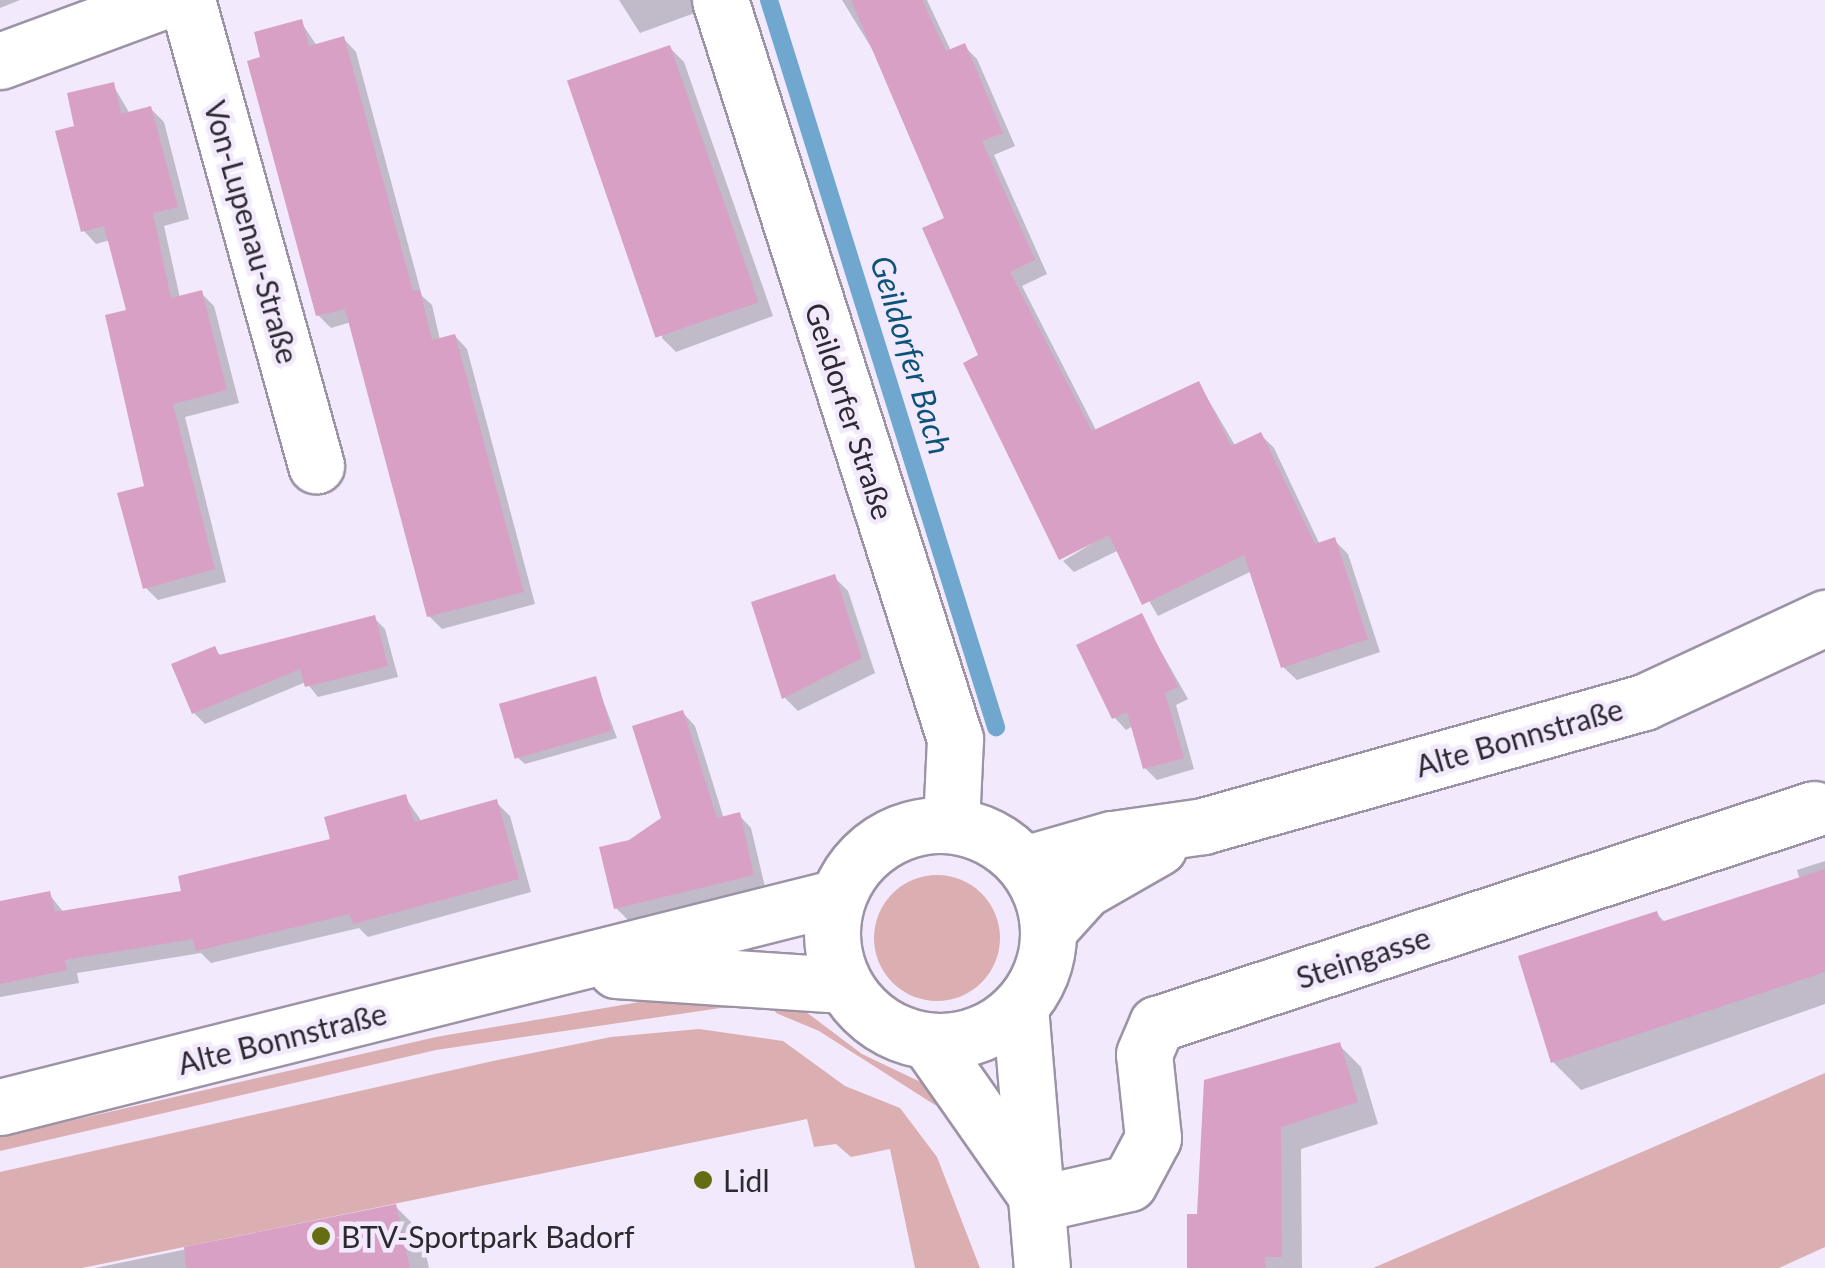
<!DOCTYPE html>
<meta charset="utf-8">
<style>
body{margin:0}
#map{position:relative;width:1825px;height:1268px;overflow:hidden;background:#f2e9fc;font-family:Lato,sans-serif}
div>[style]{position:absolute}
.green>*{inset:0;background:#dbaeb1}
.round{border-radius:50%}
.shadow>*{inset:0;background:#0003}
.stream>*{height:18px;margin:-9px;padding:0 9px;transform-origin:9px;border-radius:9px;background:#6fa7ce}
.building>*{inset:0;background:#d9a0c5;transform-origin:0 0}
.roads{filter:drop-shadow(2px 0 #9c93a5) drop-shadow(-2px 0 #9c93a5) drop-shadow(0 2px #9c93a5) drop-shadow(0 -2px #9c93a5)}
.minor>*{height:55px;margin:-27.5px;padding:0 27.5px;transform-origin:27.5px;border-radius:27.5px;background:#fff}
.major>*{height:55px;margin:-27.5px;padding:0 27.5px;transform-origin:27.5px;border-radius:27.5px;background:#fff}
.major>.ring{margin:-27.5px;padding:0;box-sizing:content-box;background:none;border:55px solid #fff;border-radius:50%}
.dots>*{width:28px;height:28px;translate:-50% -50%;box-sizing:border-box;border:5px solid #f2e9fc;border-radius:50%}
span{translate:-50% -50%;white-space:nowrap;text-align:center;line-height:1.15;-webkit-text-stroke:9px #f2e9fc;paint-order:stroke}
.street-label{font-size:30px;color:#2c2930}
.poi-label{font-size:30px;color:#2c2930}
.left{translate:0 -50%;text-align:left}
.water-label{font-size:32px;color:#0d5278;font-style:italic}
</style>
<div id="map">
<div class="green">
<i class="round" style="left:874px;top:875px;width:126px;height:126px"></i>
<i style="clip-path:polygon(729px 994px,734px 1006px,436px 1050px,0 1151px,0 1137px,436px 1037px,663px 998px)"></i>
<i style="clip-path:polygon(770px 1002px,806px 1012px,862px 1054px,931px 1087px,943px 1102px,935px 1105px,819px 1031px,776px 1013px)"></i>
<i style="clip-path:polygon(699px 1029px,783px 1041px,845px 1086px,900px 1108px,937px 1157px,980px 1268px,915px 1268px,890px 1149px,851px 1157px,836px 1144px,814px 1147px,807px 1119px,82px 1268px,0 1268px,0 1172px,493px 1061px,611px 1037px)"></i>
<i style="clip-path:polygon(1825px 1073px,1825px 1247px,1779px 1268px,1373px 1268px)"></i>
</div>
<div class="shadow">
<i style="clip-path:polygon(0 0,20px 0,0 8px)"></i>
<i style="clip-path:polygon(619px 0,707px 0,703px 10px,640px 33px)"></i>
<i style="clip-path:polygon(842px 0,927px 0,951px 51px,964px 46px,977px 59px,1015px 146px,994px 155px,1047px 274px,1022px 286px,1097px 432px,1199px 384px,1236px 447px,1261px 435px,1274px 448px,1320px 545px,1334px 540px,1348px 554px,1380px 652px,1297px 680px,1283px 667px,1252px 571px,1158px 616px,1119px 550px,1074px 572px,1063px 561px,1119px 527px,1061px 559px,981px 356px,947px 219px,874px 52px)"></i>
<i style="clip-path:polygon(301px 22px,317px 46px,344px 39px,356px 52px,422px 296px,432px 305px,440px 340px,455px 336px,467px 349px,535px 604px,442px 629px,429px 616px,351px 322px,331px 328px,318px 315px,263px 59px)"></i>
<i style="clip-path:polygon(670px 48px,684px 62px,773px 316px,676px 352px,662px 338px)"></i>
<i style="clip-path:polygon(113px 85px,130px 114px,151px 109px,164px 122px,189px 219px,164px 226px,180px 298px,201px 293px,214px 306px,239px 403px,185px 417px,226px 582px,158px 600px,145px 587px,147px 488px,129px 311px,110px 240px,96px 244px,83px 230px,77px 128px)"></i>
<i style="clip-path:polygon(834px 577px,848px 591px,875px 673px,798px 711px,784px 697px)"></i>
<i style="clip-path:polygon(1141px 616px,1188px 699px,1176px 705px,1194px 769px,1157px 780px,1145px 768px,1133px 726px,1126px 730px,1114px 717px)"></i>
<i style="clip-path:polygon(374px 618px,385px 629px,398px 677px,318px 697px,306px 682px,205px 724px,194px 713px,214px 648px,222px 657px)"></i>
<i style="clip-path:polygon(595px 679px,617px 738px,525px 764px,518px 758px)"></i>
<i style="clip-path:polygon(683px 713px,695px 726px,724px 819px,739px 815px,751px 828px,765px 887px,628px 920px,616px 908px,630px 842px,664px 819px)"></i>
<i style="clip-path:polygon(405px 797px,422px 822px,496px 802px,510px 816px,531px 892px,368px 937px,359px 928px,211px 963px,201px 953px,77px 973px,79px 983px,0 997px,0 904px,49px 894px,64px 913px,184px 893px,333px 841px)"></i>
<i style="clip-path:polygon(1825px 861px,1825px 1004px,1581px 1090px,1553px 1062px,1657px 914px,1666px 923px,1800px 880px,1797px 870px)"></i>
<i style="clip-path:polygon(1339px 1045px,1361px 1067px,1378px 1124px,1301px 1149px,1302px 1268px,1190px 1268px,1199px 1216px)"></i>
<i style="clip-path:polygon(395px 1206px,421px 1232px,429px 1268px,95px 1268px)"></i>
</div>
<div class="stream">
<i style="left:769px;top:0;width:762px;rotate:72.66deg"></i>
</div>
<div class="building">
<i style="clip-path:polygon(851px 0,922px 0,946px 51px,965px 43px,1003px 133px,982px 141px,1035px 260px,1010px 272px,1092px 431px,1199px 381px,1231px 446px,1261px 432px,1315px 544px,1335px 537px,1368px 639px,1281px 668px,1244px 555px,1142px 605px,1109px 535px,1059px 560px,963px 363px,978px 355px,922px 228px,944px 218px)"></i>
<i style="clip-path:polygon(302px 19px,309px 46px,344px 36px,413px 291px,420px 290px,432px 340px,455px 334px,524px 592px,427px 617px,345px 309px,316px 316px,247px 61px,260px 57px,254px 32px)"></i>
<i style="left:670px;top:45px;width:272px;height:109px;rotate:71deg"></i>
<i style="clip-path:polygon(114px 82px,121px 114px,151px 106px,178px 207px,153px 213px,171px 298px,202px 290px,227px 390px,173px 404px,215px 569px,143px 589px,117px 493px,144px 486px,105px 315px,126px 310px,104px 226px,81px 232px,55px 131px,74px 126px,67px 93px)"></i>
<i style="clip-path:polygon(835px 574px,862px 658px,782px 699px,751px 602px)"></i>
<i style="clip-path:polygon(1142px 613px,1178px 687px,1165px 693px,1184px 758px,1143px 769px,1127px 712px,1112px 719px,1076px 645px)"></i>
<i style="clip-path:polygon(375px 615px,388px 666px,305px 687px,300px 669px,192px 714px,171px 664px,215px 646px,219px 655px)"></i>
<i style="left:596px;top:676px;width:57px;height:101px;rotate:74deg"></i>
<i style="clip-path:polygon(683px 710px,717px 818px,740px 812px,754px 875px,614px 909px,599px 847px,629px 840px,661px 818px,632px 726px)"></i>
<i style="clip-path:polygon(406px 794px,414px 822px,497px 799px,519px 879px,353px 924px,350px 914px,196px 951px,193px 939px,65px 960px,67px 970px,0 984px,0 901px,50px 891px,55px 912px,181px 891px,178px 876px,330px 839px,324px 817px)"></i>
<i style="clip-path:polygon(1825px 869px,1825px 972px,1551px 1063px,1518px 956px,1657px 911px,1661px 922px)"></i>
<i style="clip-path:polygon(1340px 1042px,1358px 1102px,1281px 1127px,1282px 1257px,1265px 1257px,1266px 1268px,1187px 1268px,1187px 1214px,1197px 1214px,1204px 1080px)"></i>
<i style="clip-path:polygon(396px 1204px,410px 1268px,186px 1268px,184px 1247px)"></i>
</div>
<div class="roads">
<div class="minor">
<i style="left:187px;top:0;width:483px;rotate:74.5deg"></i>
<i style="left:720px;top:0;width:775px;rotate:72.36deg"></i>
<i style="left:955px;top:739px;width:86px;rotate:92.7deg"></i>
<i style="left:0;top:61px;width:176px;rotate:-20.3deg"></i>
<i style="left:1020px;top:1007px;width:262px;rotate:85.2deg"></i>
<i style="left:928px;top:1041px;width:192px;rotate:55deg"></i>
<i style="left:1041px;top:1203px;width:90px;rotate:-12.8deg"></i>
<i style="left:1129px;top:1183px;width:51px;rotate:-61.9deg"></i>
<i style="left:1153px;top:1138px;width:84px;rotate:-96.1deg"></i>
<i style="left:1144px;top:1054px;width:33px;rotate:-67deg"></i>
<i style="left:1157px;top:1024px;width:691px;rotate:-18.12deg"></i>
</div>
<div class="major">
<i class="ring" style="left:832px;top:825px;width:161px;height:161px"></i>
<i style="left:1024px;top:864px;width:91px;rotate:-15.9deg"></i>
<i style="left:1112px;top:839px;width:92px;rotate:-8.1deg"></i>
<i style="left:1203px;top:826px;width:458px;rotate:-15.7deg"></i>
<i style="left:1644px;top:702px;width:200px;rotate:-24.9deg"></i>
<i style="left:1049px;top:929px;width:52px;rotate:-48.1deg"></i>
<i style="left:1084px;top:890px;width:86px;rotate:-29.8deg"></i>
<i style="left:616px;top:970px;width:228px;rotate:3.8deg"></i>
<i style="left:0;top:1107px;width:863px;rotate:-14.08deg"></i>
</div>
</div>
<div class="dots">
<i style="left:703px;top:1180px;background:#656d13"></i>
<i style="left:321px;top:1236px;background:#656d13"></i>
</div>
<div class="street-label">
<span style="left:252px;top:232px;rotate:74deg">Von-Lupenau-Straße</span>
<span style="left:850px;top:411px;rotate:72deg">Geildorfer Straße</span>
<span style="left:1519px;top:737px;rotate:-16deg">Alte Bonnstraße</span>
<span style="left:1363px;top:957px;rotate:-18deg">Steingasse</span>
<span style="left:282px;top:1038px;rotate:-14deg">Alte Bonnstraße</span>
</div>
<div class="poi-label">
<span class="left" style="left:723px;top:1180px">Lidl</span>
<span class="left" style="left:341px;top:1236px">BTV-Sportpark Badorf</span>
</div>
<div class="water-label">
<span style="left:911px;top:355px;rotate:73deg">Geildorfer Bach</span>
</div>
</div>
